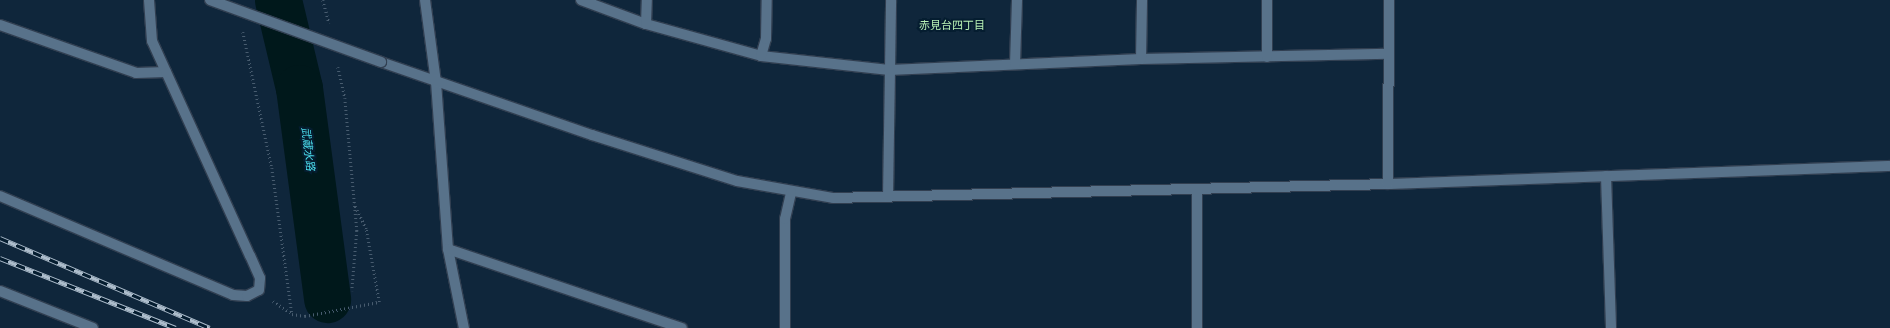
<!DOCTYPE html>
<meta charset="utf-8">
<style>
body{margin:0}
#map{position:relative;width:1890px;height:328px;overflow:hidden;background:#0f263b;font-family:Raleway,"Noto Sans JP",sans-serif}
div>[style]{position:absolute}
.river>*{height:47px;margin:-23.5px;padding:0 23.5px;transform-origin:23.5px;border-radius:23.5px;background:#00181b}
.path>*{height:2.5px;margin-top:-1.25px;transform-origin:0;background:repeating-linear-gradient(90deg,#485c6f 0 1px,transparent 0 4px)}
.roads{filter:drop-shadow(1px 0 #313f51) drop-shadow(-1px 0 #313f51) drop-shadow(0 1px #313f51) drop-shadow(0 -1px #313f51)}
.minor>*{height:10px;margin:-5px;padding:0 5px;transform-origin:5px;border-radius:5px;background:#58728a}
.rail>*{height:4.5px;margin-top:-2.25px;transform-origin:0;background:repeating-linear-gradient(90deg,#051d30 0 9px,#adbdcc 0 18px);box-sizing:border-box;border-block:1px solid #adbdcc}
.bridges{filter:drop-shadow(1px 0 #313f51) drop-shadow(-1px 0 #313f51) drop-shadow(0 1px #313f51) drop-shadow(0 -1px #313f51)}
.minor-bridge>*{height:10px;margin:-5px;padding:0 5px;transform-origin:5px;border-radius:5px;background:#58728a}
span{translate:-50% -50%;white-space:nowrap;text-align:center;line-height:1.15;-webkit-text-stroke:4px #051d30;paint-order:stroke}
.neighbourhood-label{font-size:11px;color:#b7f0b4}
.water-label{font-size:11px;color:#4bdcec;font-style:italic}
</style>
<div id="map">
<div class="river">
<i style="left:278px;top:0;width:90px;rotate:76.6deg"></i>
<i style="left:299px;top:88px;width:213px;rotate:82.4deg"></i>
</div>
<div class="path">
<i style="left:323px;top:0;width:24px;rotate:75deg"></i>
<i style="left:243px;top:32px;width:139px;rotate:78deg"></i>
<i style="left:272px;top:168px;width:147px;rotate:82.2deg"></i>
<i style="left:292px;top:314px;width:13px;rotate:9deg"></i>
<i style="left:305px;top:316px;width:75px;rotate:-10.7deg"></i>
<i style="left:379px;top:302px;width:74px;rotate:-100.1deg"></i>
<i style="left:366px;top:229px;width:28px;rotate:-116deg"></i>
<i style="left:338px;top:67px;width:32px;rotate:77deg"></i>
<i style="left:345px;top:98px;width:134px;rotate:84.8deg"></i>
<i style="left:357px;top:231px;width:60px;rotate:94.8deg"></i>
<i style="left:273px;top:301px;width:23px;rotate:34deg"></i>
</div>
<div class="roads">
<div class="minor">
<i style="left:425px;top:0;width:83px;rotate:82.4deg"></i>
<i style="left:436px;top:82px;width:167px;rotate:85.9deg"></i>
<i style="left:448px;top:249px;width:81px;rotate:78.6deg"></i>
<i style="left:581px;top:0;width:69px;rotate:20.3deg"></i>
<i style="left:646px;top:24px;width:119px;rotate:15.5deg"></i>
<i style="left:761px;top:56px;width:129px;rotate:6.2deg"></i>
<i style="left:889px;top:70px;width:252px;rotate:-2.5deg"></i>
<i style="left:1141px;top:59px;width:247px;rotate:-1.2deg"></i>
<i style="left:646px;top:24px;width:24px;rotate:-88deg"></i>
<i style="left:0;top:25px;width:144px;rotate:19.4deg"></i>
<i style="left:136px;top:73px;width:30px;rotate:-2deg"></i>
<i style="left:761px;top:56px;width:18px;rotate:-74deg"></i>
<i style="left:766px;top:39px;width:39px;rotate:-89deg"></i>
<i style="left:1267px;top:57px;width:57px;rotate:-90deg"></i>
<i style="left:1141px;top:59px;width:59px;rotate:-89deg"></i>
<i style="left:381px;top:62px;width:223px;rotate:19.1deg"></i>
<i style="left:592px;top:135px;width:152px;rotate:17.6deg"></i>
<i style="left:737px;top:181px;width:97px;rotate:10deg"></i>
<i style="left:833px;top:198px;width:555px;rotate:-1.44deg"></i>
<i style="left:1388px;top:184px;width:502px;rotate:-2.05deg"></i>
<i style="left:1015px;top:64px;width:64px;rotate:-88.2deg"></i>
<i style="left:1606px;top:176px;width:152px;rotate:88.1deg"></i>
<i style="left:1388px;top:184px;width:184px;rotate:-89.7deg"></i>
<i style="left:0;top:196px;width:253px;rotate:23deg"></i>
<i style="left:233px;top:295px;width:14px;rotate:4deg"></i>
<i style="left:247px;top:296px;width:13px;rotate:-27deg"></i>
<i style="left:259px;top:290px;width:12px;rotate:-85deg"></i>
<i style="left:260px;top:278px;width:24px;rotate:-114deg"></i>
<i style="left:250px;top:256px;width:236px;rotate:-114.5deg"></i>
<i style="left:152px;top:41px;width:41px;rotate:-94.2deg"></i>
<i style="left:888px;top:197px;width:197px;rotate:-89.1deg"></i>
<i style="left:448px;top:249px;width:247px;rotate:18.7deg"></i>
<i style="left:0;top:291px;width:100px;rotate:21.7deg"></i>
<i style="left:785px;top:328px;width:109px;rotate:-90deg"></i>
<i style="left:785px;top:219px;width:27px;rotate:-77deg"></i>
<i style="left:1197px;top:328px;width:139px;rotate:-90deg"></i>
</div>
</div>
<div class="rail">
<i style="left:0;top:238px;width:228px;rotate:23.2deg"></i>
<i style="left:0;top:258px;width:189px;rotate:21.7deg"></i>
</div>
<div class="bridges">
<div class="minor-bridge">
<i style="left:210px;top:0;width:182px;rotate:19.9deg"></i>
</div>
</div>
<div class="neighbourhood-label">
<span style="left:952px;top:26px">赤見台四丁目</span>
</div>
<div class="water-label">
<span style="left:307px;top:149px;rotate:83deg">武蔵水路</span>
</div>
</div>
